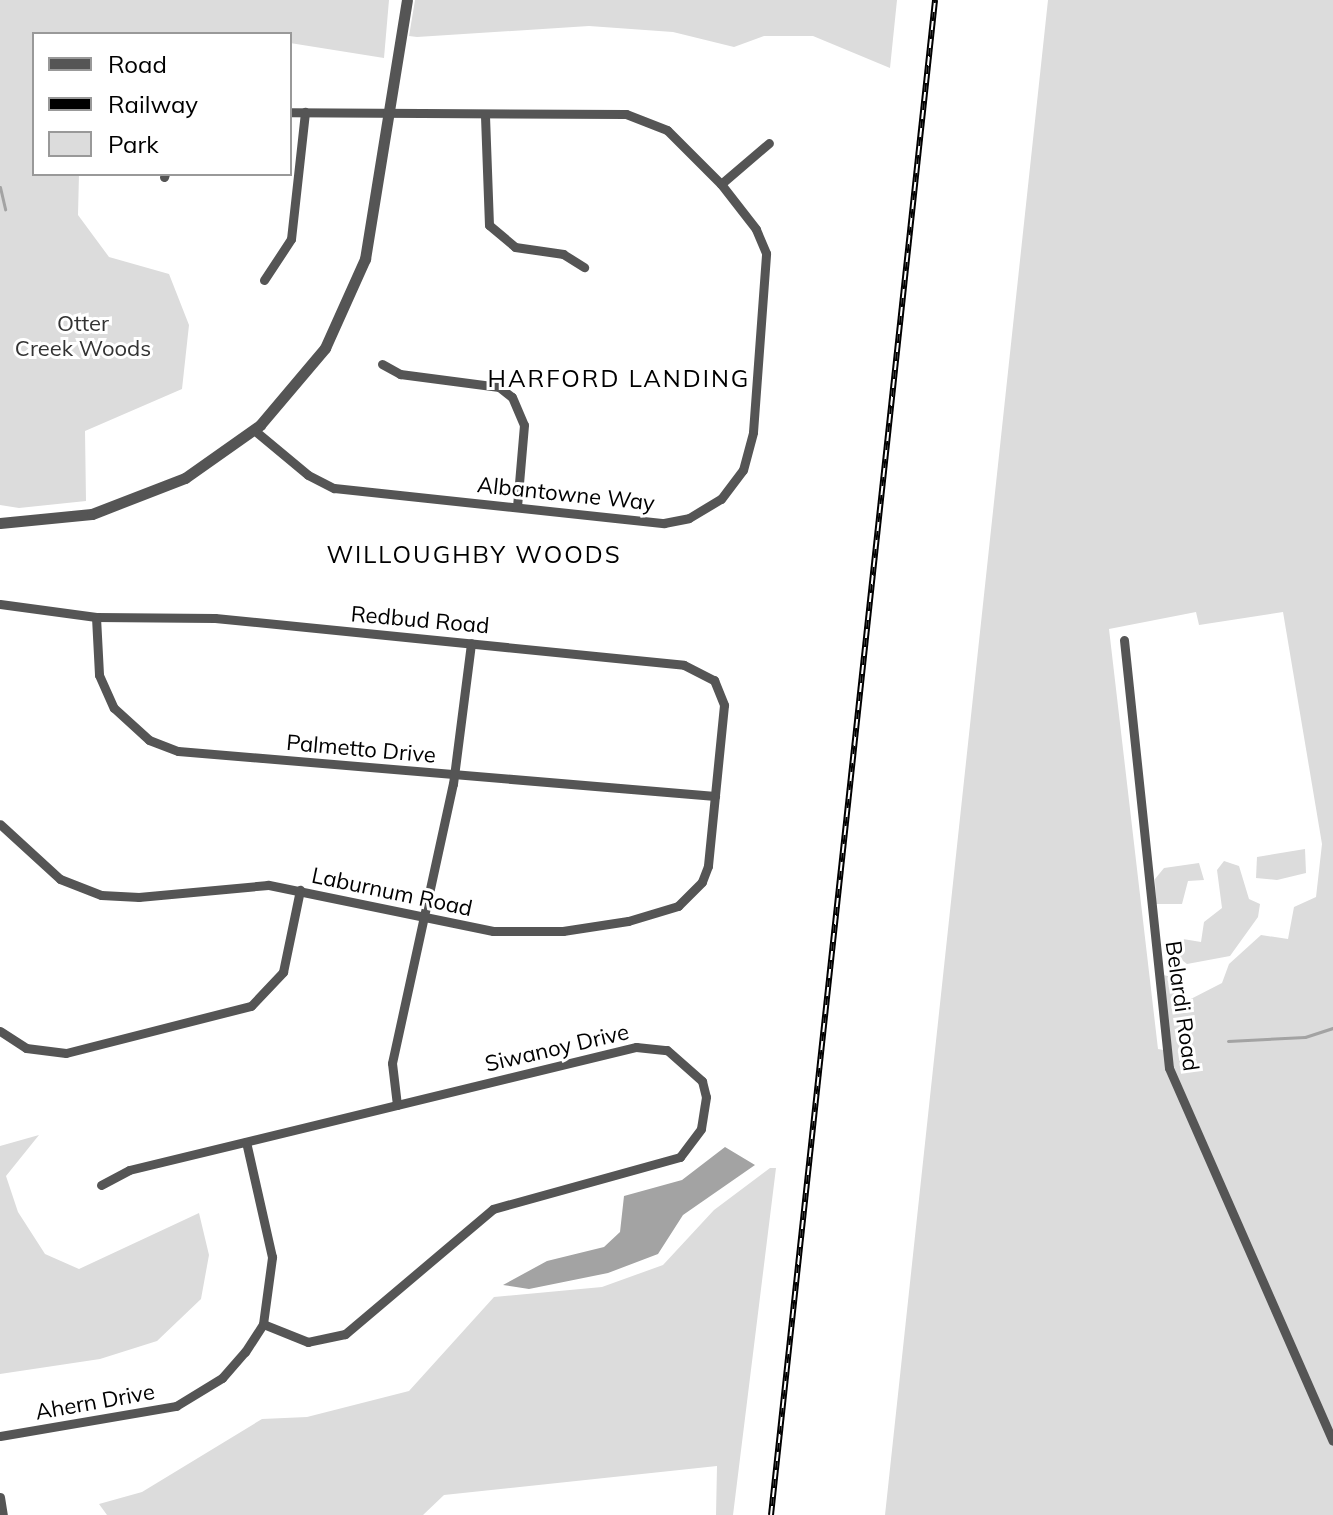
<!DOCTYPE html>
<style>
body{margin:0}
#map{position:relative;width:1333px;height:1515px;overflow:hidden;background:#fff;font-family:Mulish,sans-serif}
div>[style]{position:absolute}
.green>*{inset:0;background:#dcdcdc}
.water>*{inset:0;background:#a3a3a3}
.stream>*{height:3px;margin:-1.5px;padding:0 1.5px;transform-origin:1.5px;border-radius:1.5px;background:#a3a3a3}
.minor>*{height:9px;margin:-4.5px;padding:0 4.5px;transform-origin:4.5px;border-radius:4.5px;background:#555}
.tertiary>*{height:11px;margin:-5.5px;padding:0 5.5px;transform-origin:5.5px;border-radius:5.5px;background:#555}
.rail>*{height:6px;margin-top:-3px;transform-origin:0;background:repeating-linear-gradient(90deg,#fff 0 9px,#000 0 18px);box-sizing:border-box;border-block:2px solid #000}
span{translate:-50% -50%;white-space:nowrap;text-align:center;line-height:1.15;-webkit-text-stroke:6px #fff;paint-order:stroke}
.park-label{font-size:22px;color:#333}
.street-label{font-size:22px;color:#000}
.neighbourhood-label{font-size:24px;color:#000;letter-spacing:2px}
.legend{position:absolute;left:32px;top:32px;width:260px;height:144px;box-sizing:border-box;background:#fff;border:2px solid #999;margin:0;padding:10px 14px;list-style:none;font-size:24px;color:#000}
.legend li{display:flex;align-items:center;gap:16px;height:40px}
.legend b{width:40px;border:2px solid #999}
</style>
<div id="map">
<div class="green">
<i style="clip-path:polygon(0 0,389px 0,384px 58px,290px 43px,290px 34px,34px 34px,34px 174px,79px 174px,78px 215px,109px 257px,169px 274px,189px 325px,182px 389px,85px 431px,86px 501px,19px 508px,0 505px)"></i>
<i style="clip-path:polygon(415px 0,897px 0,890px 68px,813px 36px,764px 36px,734px 47px,673px 32px,589px 26px,417px 37px,409px 36px)"></i>
<i style="clip-path:polygon(evenodd,1048px 0,1333px 0,1333px 1515px,885px 1515px,1048px 0,1196px 612px,1199px 625px,1283px 612px,1322px 844px,1316px 897px,1294px 907px,1288px 939px,1261px 935px,1229px 964px,1222px 983px,1183px 1003px,1172px 990px,1172px 977px,1163px 975px,1169px 1051px,1158px 1049px,1109px 629px,1196px 612px)"></i>
<i style="clip-path:polygon(1305px 849px,1306px 873px,1277px 880px,1256px 878px,1257px 857px)"></i>
<i style="clip-path:polygon(1224px 861px,1239px 866px,1249px 899px,1260px 904px,1258px 917px,1230px 956px,1187px 964px,1165px 947px,1183px 939px,1201px 942px,1204px 922px,1222px 908px,1217px 870px)"></i>
<i style="clip-path:polygon(1199px 863px,1204px 880px,1188px 881px,1182px 904px,1156px 904px,1155px 879px,1164px 868px)"></i>
<i style="clip-path:polygon(39px 1135px,6px 1176px,18px 1212px,45px 1254px,79px 1269px,199px 1213px,209px 1255px,201px 1299px,157px 1341px,100px 1359px,0 1374px,0 1146px)"></i>
<i style="clip-path:polygon(770px 1168px,776px 1168px,733px 1515px,716px 1515px,717px 1466px,444px 1495px,423px 1515px,107px 1515px,99px 1504px,142px 1492px,262px 1419px,307px 1417px,409px 1391px,494px 1297px,602px 1287px,663px 1265px,714px 1210px)"></i>
</div>
<div class="water">
<i style="clip-path:polygon(725px 1147px,755px 1165px,683px 1215px,658px 1254px,608px 1273px,529px 1289px,503px 1285px,547px 1261px,604px 1247px,620px 1232px,624px 1196px,682px 1180px)"></i>
</div>
<div class="stream">
<i style="left:0;top:187px;width:23px;rotate:77deg"></i>
<i style="left:1228px;top:1041px;width:77px;rotate:-3deg"></i>
<i style="left:1305px;top:1037px;width:29px;rotate:-18deg"></i>
</div>
<div class="minor">
<i style="left:485px;top:116px;width:109px;rotate:87.9deg"></i>
<i style="left:489px;top:225px;width:34px;rotate:40deg"></i>
<i style="left:515px;top:247px;width:49px;rotate:8.3deg"></i>
<i style="left:563px;top:254px;width:25px;rotate:32deg"></i>
<i style="left:164px;top:177px;width:3px;rotate:-72deg"></i>
<i style="left:721px;top:184px;width:63px;rotate:-40.5deg"></i>
<i style="left:264px;top:280px;width:49px;rotate:-56.6deg"></i>
<i style="left:291px;top:239px;width:128px;rotate:-83.7deg"></i>
<i style="left:382px;top:364px;width:21px;rotate:29deg"></i>
<i style="left:400px;top:374px;width:100px;rotate:7.5deg"></i>
<i style="left:499px;top:387px;width:16px;rotate:38deg"></i>
<i style="left:512px;top:397px;width:30px;rotate:67deg"></i>
<i style="left:524px;top:425px;width:81px;rotate:94.9deg"></i>
<i style="left:254px;top:430px;width:70px;rotate:39.8deg"></i>
<i style="left:308px;top:475px;width:29px;rotate:27deg"></i>
<i style="left:334px;top:488px;width:332px;rotate:6.1deg"></i>
<i style="left:664px;top:523px;width:25px;rotate:-11deg"></i>
<i style="left:689px;top:518px;width:37px;rotate:-31deg"></i>
<i style="left:721px;top:499px;width:36px;rotate:-53deg"></i>
<i style="left:743px;top:470px;width:39px;rotate:-75deg"></i>
<i style="left:753px;top:432px;width:179px;rotate:-85.8deg"></i>
<i style="left:766px;top:253px;width:26px;rotate:-113deg"></i>
<i style="left:756px;top:229px;width:57px;rotate:-127.9deg"></i>
<i style="left:721px;top:184px;width:76px;rotate:-135deg"></i>
<i style="left:667px;top:130px;width:44px;rotate:-158.7deg"></i>
<i style="left:626px;top:114px;width:336px;rotate:-179.7deg"></i>
<i style="left:0;top:604px;width:97px;rotate:7.7deg"></i>
<i style="left:96px;top:617px;width:119px;rotate:0.5deg"></i>
<i style="left:215px;top:618px;width:471px;rotate:5.7deg"></i>
<i style="left:684px;top:665px;width:34px;rotate:27deg"></i>
<i style="left:714px;top:680px;width:27px;rotate:68deg"></i>
<i style="left:724px;top:705px;width:162px;rotate:95.7deg"></i>
<i style="left:708px;top:866px;width:17px;rotate:111deg"></i>
<i style="left:702px;top:882px;width:34px;rotate:135deg"></i>
<i style="left:678px;top:906px;width:52px;rotate:163.3deg"></i>
<i style="left:628px;top:921px;width:66px;rotate:171.3deg"></i>
<i style="left:563px;top:931px;width:70px;rotate:180deg"></i>
<i style="left:493px;top:931px;width:230px;rotate:-168.4deg"></i>
<i style="left:268px;top:885px;width:130px;rotate:174.7deg"></i>
<i style="left:139px;top:897px;width:38px;rotate:-177deg"></i>
<i style="left:101px;top:895px;width:44px;rotate:-158.7deg"></i>
<i style="left:60px;top:879px;width:81px;rotate:-137.5deg"></i>
<i style="left:96px;top:617px;width:58px;rotate:87deg"></i>
<i style="left:99px;top:675px;width:36px;rotate:66deg"></i>
<i style="left:114px;top:708px;width:47px;rotate:42.4deg"></i>
<i style="left:149px;top:740px;width:31px;rotate:21deg"></i>
<i style="left:178px;top:751px;width:539px;rotate:4.79deg"></i>
<i style="left:1124px;top:640px;width:430px;rotate:84deg"></i>
<i style="left:1169px;top:1068px;width:407px;rotate:66.3deg"></i>
<i style="left:0;top:1031px;width:31px;rotate:33deg"></i>
<i style="left:26px;top:1048px;width:40px;rotate:7.1deg"></i>
<i style="left:66px;top:1053px;width:191px;rotate:-14.3deg"></i>
<i style="left:251px;top:1006px;width:47px;rotate:-46.7deg"></i>
<i style="left:283px;top:972px;width:84px;rotate:-78.3deg"></i>
<i style="left:397px;top:1105px;width:42px;rotate:-96.8deg"></i>
<i style="left:392px;top:1063px;width:286px;rotate:-77.7deg"></i>
<i style="left:453px;top:784px;width:142px;rotate:-82.7deg"></i>
<i style="left:101px;top:1185px;width:32px;rotate:-28deg"></i>
<i style="left:129px;top:1170px;width:522px;rotate:-13.64deg"></i>
<i style="left:636px;top:1047px;width:31px;rotate:6deg"></i>
<i style="left:667px;top:1050px;width:47px;rotate:41.5deg"></i>
<i style="left:702px;top:1081px;width:16px;rotate:76deg"></i>
<i style="left:706px;top:1097px;width:32px;rotate:99deg"></i>
<i style="left:701px;top:1129px;width:35px;rotate:127deg"></i>
<i style="left:680px;top:1157px;width:194px;rotate:164.5deg"></i>
<i style="left:493px;top:1209px;width:194px;rotate:139.8deg"></i>
<i style="left:345px;top:1334px;width:38px;rotate:168deg"></i>
<i style="left:308px;top:1342px;width:48px;rotate:-158.2deg"></i>
<i style="left:0;top:1436px;width:179px;rotate:-9.7deg"></i>
<i style="left:176px;top:1406px;width:54px;rotate:-31.3deg"></i>
<i style="left:222px;top:1378px;width:35px;rotate:-49deg"></i>
<i style="left:245px;top:1352px;width:33px;rotate:-57deg"></i>
<i style="left:263px;top:1324px;width:68px;rotate:-82.3deg"></i>
<i style="left:272px;top:1257px;width:118px;rotate:-102.7deg"></i>
<i style="left:0;top:1497px;width:18px;rotate:81deg"></i>
</div>
<div class="tertiary">
<i style="left:0;top:523px;width:92px;rotate:-5.6deg"></i>
<i style="left:92px;top:514px;width:100px;rotate:-21.2deg"></i>
<i style="left:185px;top:478px;width:92px;rotate:-35.2deg"></i>
<i style="left:260px;top:425px;width:101px;rotate:-49.8deg"></i>
<i style="left:325px;top:348px;width:98px;rotate:-65.8deg"></i>
<i style="left:365px;top:259px;width:262px;rotate:-80.8deg"></i>
</div>
<div class="rail">
<i style="left:771px;top:1515px;width:1524px;rotate:-83.82deg"></i>
</div>
<div class="park-label">
<span style="left:83px;top:336px">Otter<br>Creek Woods</span>
</div>
<div class="street-label">
<span style="left:566px;top:494px;rotate:6deg">Albantowne Way</span>
<span style="left:420px;top:620px;rotate:5deg">Redbud Road</span>
<span style="left:361px;top:749px;rotate:5deg">Palmetto Drive</span>
<span style="left:392px;top:892px;rotate:12deg">Laburnum Road</span>
<span style="left:1182px;top:1006px;rotate:82deg">Belardi Road</span>
<span style="left:557px;top:1048px;rotate:-13deg">Siwanoy Drive</span>
<span style="left:95px;top:1402px;rotate:-10deg">Ahern Drive</span>
</div>
<div class="neighbourhood-label">
<span style="left:619px;top:379px">HARFORD LANDING</span>
<span style="left:474px;top:555px">WILLOUGHBY WOODS</span>
</div>
<ul class="legend">
<li><b style="height:10px;background:#555"></b>Road</li>
<li><b style="height:10px;background:#000"></b>Railway</li>
<li><b style="height:22px;background:#dcdcdc"></b>Park</li>
</ul>
</div>
